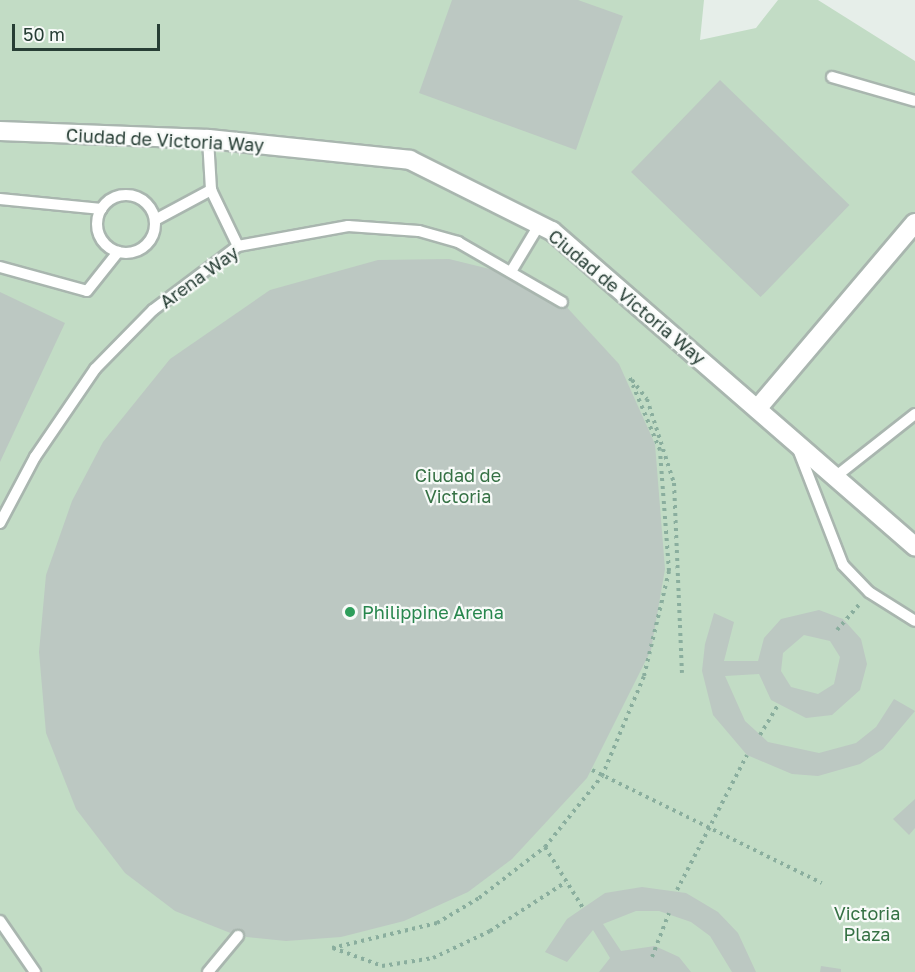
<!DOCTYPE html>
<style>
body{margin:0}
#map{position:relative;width:915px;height:972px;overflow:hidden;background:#e6eee9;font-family:"Golos Text",sans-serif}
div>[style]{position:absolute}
.green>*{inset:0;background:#c2dcc5}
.building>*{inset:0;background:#bcc8c2;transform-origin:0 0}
.path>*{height:4px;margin-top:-2px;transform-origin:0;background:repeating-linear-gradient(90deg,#8aae9e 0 3px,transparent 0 7.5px)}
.roads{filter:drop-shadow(2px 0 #a9b6af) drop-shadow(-2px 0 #a9b6af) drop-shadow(0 2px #a9b6af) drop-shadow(0 -2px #a9b6af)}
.service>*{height:10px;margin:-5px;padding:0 5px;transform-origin:5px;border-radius:5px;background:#fff}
.service>.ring{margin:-5px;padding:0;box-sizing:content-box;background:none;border:10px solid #fff;border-radius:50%}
.minor>*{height:18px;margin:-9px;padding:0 9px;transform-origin:9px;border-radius:9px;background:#fff}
.dots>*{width:16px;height:16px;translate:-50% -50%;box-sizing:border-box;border:3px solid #f7faf8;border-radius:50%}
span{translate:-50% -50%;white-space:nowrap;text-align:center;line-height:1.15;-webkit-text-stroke:4.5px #f7faf8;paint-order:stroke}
.street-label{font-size:18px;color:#273e35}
.park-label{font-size:18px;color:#357144}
.leisure-label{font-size:18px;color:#27864d}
.left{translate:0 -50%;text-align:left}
.scale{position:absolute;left:12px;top:24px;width:148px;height:27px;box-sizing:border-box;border:3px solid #273e35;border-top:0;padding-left:8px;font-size:18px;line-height:21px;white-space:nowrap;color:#273e35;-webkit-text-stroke:4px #f7faf8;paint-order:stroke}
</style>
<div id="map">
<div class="green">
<i style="clip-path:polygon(0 0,704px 0,700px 40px,756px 28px,778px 0,818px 0,915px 61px,915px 972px,0 972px)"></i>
</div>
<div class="building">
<i style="clip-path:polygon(452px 0,578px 0,623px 16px,576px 150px,419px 93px)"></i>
<i style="left:720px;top:80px;width:180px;height:128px;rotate:44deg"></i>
<i style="clip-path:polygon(449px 259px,502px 272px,562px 302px,619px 364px,655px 444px,665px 569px,651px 650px,587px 778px,512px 859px,468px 892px,404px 921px,341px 937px,286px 941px,238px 936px,175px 911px,125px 873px,76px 809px,46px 733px,39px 652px,46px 575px,72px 501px,103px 442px,170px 359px,270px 290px,378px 260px)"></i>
<i style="clip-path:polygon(0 292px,65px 323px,0 462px)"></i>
<i style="clip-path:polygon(evenodd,819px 610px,843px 619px,861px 639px,867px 664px,860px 690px,832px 715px,806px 718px,771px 700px,759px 674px,725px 676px,745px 721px,768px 742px,819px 753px,856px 743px,876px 727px,894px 699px,915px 711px,883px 749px,860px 764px,818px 776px,792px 774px,747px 755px,713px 715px,702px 671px,705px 644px,714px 613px,734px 622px,724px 661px,758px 661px,764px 638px,781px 619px,819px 610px,804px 635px,830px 641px,840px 657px,834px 684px,818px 694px,791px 687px,781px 671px,783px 653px,804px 635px)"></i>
<i style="clip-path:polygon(915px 799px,915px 828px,909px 835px,893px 819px)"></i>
<i style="clip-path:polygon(642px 887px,686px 893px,718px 912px,738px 933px,756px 972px,732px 972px,710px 936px,691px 922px,659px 911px,636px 911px,603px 924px,621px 951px,655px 946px,679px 957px,691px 972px,599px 972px,610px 958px,593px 930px,567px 962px,545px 952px,567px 919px,583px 908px,605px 893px)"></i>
<i style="clip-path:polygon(821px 966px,841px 969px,841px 972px,820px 972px)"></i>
</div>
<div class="path">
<i style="left:632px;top:380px;width:24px;rotate:52deg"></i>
<i style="left:647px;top:399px;width:88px;rotate:72.2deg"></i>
<i style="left:674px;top:483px;width:190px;rotate:87.6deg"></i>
<i style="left:837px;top:630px;width:37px;rotate:-49deg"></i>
<i style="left:760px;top:735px;width:35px;rotate:-59deg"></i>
<i style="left:592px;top:770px;width:256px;rotate:26.2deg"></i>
<i style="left:545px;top:847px;width:72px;rotate:58.1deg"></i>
<i style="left:677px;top:890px;width:152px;rotate:-62.6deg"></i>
<i style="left:332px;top:948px;width:108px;rotate:-13.4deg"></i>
<i style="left:437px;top:923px;width:49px;rotate:-30.8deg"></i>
<i style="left:479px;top:898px;width:83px;rotate:-37.7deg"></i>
<i style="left:545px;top:847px;width:91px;rotate:-51.2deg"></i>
<i style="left:602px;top:776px;width:108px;rotate:-67.2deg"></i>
<i style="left:644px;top:676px;width:108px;rotate:-76.6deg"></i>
<i style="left:669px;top:571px;width:121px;rotate:-94.3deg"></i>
<i style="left:660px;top:450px;width:80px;rotate:-112.7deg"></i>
<i style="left:333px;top:948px;width:52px;rotate:20.2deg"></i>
<i style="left:382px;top:966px;width:52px;rotate:-8.9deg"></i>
<i style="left:433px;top:958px;width:63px;rotate:-25.3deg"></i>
<i style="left:490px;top:931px;width:90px;rotate:-32.8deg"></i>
<i style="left:652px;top:957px;width:47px;rotate:-68.9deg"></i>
</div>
<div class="roads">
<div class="service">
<i style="left:832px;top:77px;width:86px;rotate:16.1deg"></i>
<i style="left:208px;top:139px;width:51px;rotate:86.6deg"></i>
<i style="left:211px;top:190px;width:62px;rotate:64.3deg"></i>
<i class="ring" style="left:97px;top:195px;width:48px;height:48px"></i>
<i style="left:0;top:199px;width:102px;rotate:5.6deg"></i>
<i style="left:155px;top:220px;width:64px;rotate:-28.2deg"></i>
<i style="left:0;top:267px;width:90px;rotate:15.4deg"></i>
<i style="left:87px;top:291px;width:50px;rotate:-51.5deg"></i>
<i style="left:512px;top:270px;width:52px;rotate:-59deg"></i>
<i style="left:798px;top:449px;width:124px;rotate:68.8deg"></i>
<i style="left:843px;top:565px;width:37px;rotate:46deg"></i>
<i style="left:869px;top:592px;width:54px;rotate:32.2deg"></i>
<i style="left:835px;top:477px;width:102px;rotate:-38.2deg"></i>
<i style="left:0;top:523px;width:75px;rotate:-62.1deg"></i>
<i style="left:35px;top:457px;width:107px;rotate:-55.7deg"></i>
<i style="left:95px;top:369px;width:83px;rotate:-45.5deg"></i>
<i style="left:153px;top:310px;width:106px;rotate:-37deg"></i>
<i style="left:238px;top:246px;width:112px;rotate:-10.3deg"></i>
<i style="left:348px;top:226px;width:71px;rotate:4deg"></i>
<i style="left:419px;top:231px;width:41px;rotate:15.8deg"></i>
<i style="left:458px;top:242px;width:120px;rotate:30deg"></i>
<i style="left:0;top:921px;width:62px;rotate:55.5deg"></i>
<i style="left:208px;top:972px;width:47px;rotate:-50.2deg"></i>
</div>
<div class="minor">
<i style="left:0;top:131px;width:208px;rotate:2.2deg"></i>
<i style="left:208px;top:139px;width:203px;rotate:5.9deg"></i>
<i style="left:410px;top:160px;width:159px;rotate:26.6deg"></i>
<i style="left:552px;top:231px;width:481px;rotate:41deg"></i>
<i style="left:757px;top:409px;width:244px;rotate:-49.7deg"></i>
</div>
</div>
<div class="dots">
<i style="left:350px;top:612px;background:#2e9e5b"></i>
</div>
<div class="street-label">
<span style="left:165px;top:140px;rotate:3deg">Ciudad de Victoria Way</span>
<span style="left:199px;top:277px;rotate:-36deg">Arena Way</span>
<span style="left:627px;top:297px;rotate:40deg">Ciudad de Victoria Way</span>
</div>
<div class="park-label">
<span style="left:458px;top:486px">Ciudad de<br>Victoria</span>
<span style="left:867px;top:924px">Victoria<br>Plaza</span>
</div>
<div class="leisure-label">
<span class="left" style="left:362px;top:612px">Philippine Arena</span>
</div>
<div class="scale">50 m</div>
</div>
